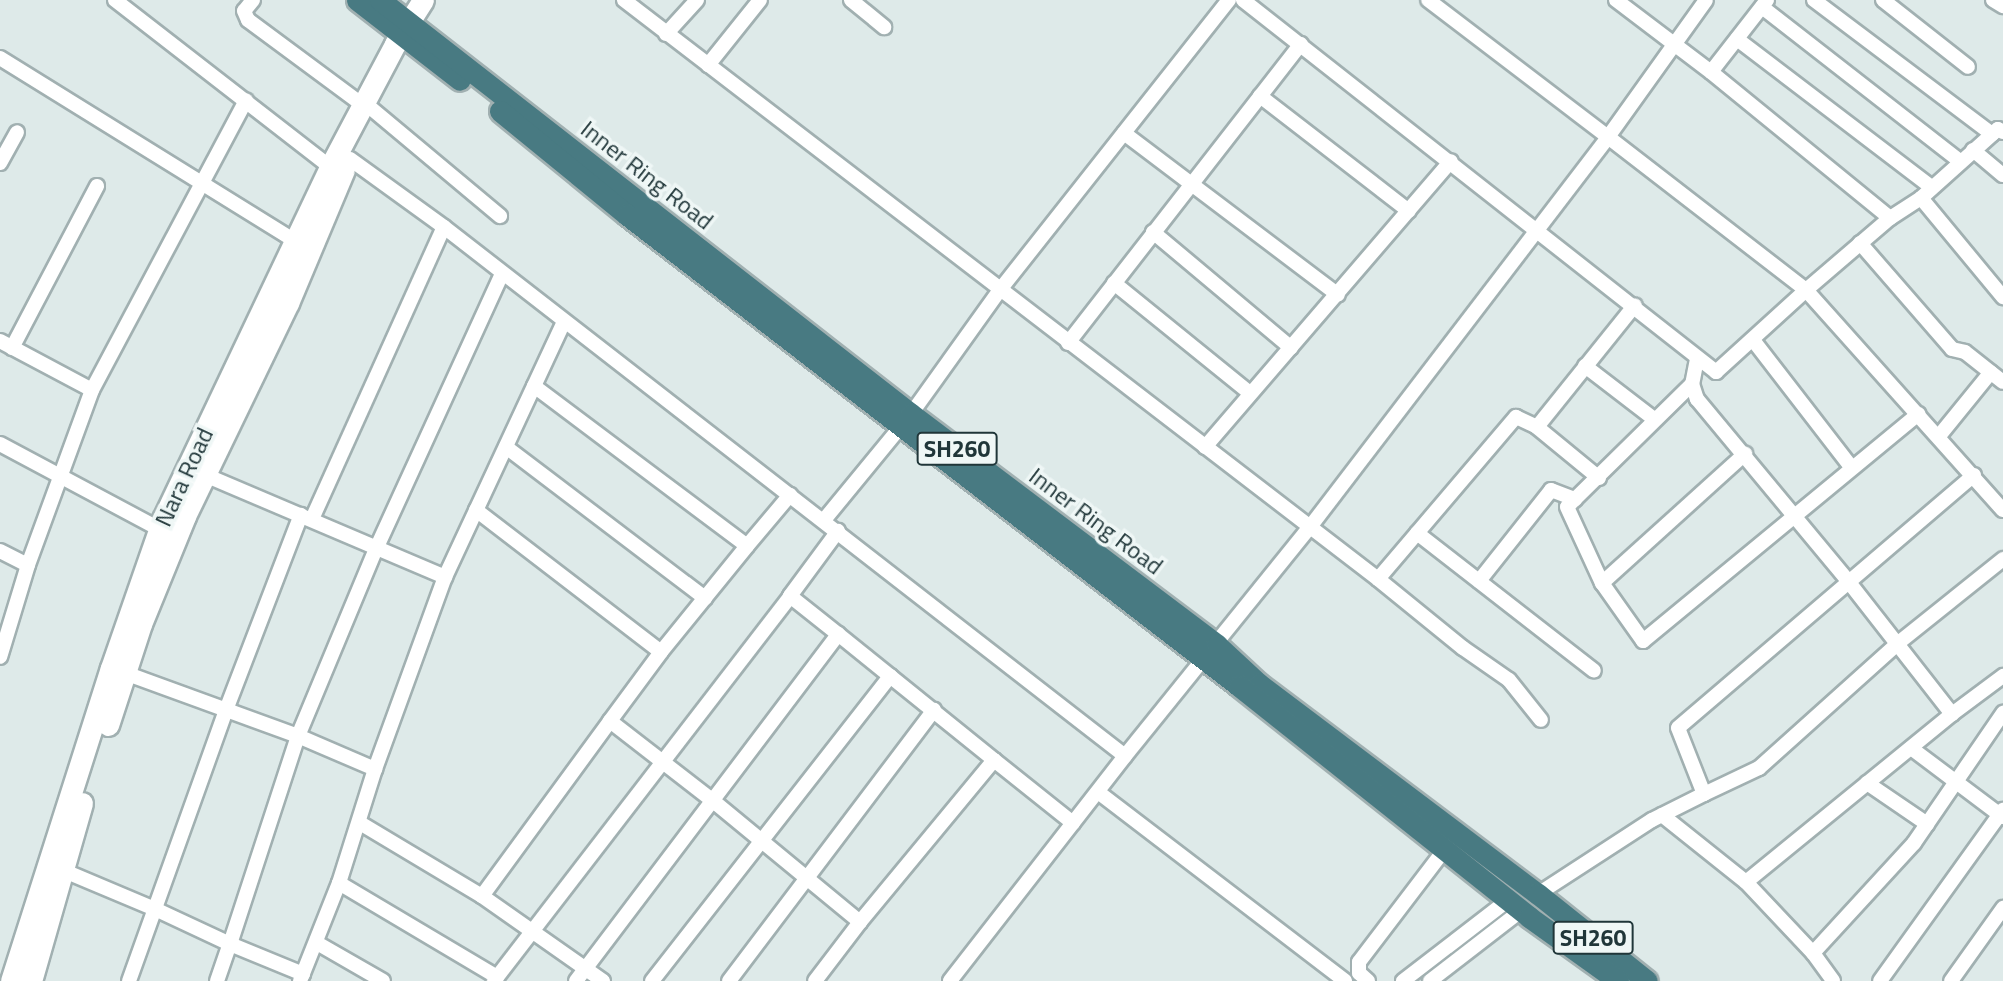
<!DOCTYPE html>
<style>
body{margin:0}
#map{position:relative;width:2003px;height:981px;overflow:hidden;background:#deeae9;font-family:"Titillium Web",sans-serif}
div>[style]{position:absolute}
.roads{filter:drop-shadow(2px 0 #a1b0b1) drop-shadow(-2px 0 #a1b0b1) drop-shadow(0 2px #a1b0b1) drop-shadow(0 -2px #a1b0b1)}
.minor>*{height:14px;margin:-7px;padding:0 7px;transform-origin:7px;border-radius:7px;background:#fff}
.secondary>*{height:21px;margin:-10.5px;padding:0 10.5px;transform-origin:10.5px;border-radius:10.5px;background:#fff}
.trunk>*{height:21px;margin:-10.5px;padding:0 10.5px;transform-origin:10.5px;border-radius:10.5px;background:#487a82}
span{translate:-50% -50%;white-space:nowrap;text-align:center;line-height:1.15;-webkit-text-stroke:7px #eff7f6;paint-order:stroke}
.shield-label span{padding:2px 5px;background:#eff7f6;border:2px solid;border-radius:5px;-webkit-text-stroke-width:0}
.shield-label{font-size:23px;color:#203639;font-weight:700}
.street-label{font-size:24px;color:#203639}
</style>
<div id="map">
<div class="roads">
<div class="minor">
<i style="left:115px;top:0;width:272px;rotate:37.8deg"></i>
<i style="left:253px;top:0;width:14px;rotate:129deg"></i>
<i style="left:244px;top:11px;width:10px;rotate:66deg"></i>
<i style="left:248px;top:20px;width:143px;rotate:36.5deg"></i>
<i style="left:624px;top:0;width:951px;rotate:37.52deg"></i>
<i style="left:1378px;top:579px;width:109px;rotate:39.1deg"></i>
<i style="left:1463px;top:648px;width:56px;rotate:34.8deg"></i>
<i style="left:1509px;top:680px;width:51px;rotate:51.3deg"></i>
<i style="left:851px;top:0;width:43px;rotate:39.3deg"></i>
<i style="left:1243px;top:0;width:602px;rotate:38.18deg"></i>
<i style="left:1716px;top:372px;width:122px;rotate:-42.3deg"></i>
<i style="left:1806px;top:290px;width:250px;rotate:-142.3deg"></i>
<i style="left:1608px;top:137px;width:168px;rotate:-54.4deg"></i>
<i style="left:1616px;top:0;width:119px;rotate:37.2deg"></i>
<i style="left:1767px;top:0;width:91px;rotate:127.9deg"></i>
<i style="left:1711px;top:72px;width:231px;rotate:39.2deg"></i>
<i style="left:1814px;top:0;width:223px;rotate:37deg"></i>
<i style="left:1883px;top:0;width:108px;rotate:38.2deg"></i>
<i style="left:1993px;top:0;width:12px;rotate:31deg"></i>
<i style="left:1762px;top:7px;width:251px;rotate:37.9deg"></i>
<i style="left:666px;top:34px;width:46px;rotate:-47.6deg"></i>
<i style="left:1737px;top:39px;width:244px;rotate:37.3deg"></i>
<i style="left:0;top:58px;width:347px;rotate:31.8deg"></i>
<i style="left:708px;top:65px;width:83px;rotate:-51.3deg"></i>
<i style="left:1260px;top:96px;width:188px;rotate:37.7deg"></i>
<i style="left:372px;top:109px;width:167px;rotate:39.9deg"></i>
<i style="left:2003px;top:132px;width:6px;rotate:-149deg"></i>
<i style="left:1998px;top:129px;width:103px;rotate:138.1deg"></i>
<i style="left:1921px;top:198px;width:37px;rotate:147deg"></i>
<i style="left:1890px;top:218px;width:111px;rotate:139.4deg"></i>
<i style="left:1806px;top:290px;width:295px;rotate:48.2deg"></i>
<i style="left:1124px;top:133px;width:268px;rotate:37.1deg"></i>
<i style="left:1973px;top:150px;width:39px;rotate:40deg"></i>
<i style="left:350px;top:159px;width:116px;rotate:35.9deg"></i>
<i style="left:444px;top:227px;width:862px;rotate:37.84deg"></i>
<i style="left:1125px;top:756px;width:285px;rotate:127.9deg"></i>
<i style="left:0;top:163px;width:35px;rotate:-61deg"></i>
<i style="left:1921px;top:198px;width:129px;rotate:50.4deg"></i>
<i style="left:1153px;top:232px;width:180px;rotate:40deg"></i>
<i style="left:1860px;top:243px;width:140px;rotate:49deg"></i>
<i style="left:1952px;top:349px;width:13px;rotate:13deg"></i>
<i style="left:1965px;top:352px;width:48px;rotate:38.3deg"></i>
<i style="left:1114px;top:283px;width:175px;rotate:39deg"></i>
<i style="left:1753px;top:340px;width:160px;rotate:52.3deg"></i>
<i style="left:0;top:341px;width:104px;rotate:28deg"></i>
<i style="left:92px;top:390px;width:186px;rotate:110.1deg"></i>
<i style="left:28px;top:565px;width:96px;rotate:106.9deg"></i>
<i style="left:1068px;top:343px;width:379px;rotate:-52.1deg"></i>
<i style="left:12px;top:348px;width:183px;rotate:-62.3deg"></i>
<i style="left:1697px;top:359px;width:25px;rotate:101deg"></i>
<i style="left:1692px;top:384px;width:16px;rotate:72deg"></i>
<i style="left:1697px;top:399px;width:236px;rotate:50.3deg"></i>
<i style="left:1848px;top:581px;width:169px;rotate:52deg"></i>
<i style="left:1952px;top:714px;width:64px;rotate:-36.7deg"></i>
<i style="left:1585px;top:366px;width:87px;rotate:37.5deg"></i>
<i style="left:1692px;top:384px;width:175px;rotate:135.5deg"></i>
<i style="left:1567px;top:507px;width:84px;rotate:65.3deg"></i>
<i style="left:1602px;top:583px;width:71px;rotate:54.7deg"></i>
<i style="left:1643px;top:641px;width:357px;rotate:-39.5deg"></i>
<i style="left:534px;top:386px;width:266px;rotate:36.9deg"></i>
<i style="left:747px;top:546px;width:136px;rotate:129.1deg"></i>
<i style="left:661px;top:652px;width:86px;rotate:126.5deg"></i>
<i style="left:92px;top:390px;width:328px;rotate:-62deg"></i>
<i style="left:1939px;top:436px;width:82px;rotate:-50.9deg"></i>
<i style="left:0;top:444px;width:180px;rotate:28.1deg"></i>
<i style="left:506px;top:447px;width:250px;rotate:37.2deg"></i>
<i style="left:1205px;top:447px;width:377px;rotate:-49.3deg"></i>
<i style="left:205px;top:475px;width:261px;rotate:23deg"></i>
<i style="left:1974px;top:475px;width:389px;rotate:139.5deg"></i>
<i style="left:1678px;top:728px;width:71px;rotate:68.5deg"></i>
<i style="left:1704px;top:794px;width:61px;rotate:-25.3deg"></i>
<i style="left:1759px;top:768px;width:186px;rotate:-41.9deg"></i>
<i style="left:1897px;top:644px;width:136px;rotate:-38.7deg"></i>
<i style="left:1599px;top:478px;width:80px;rotate:-140.6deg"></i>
<i style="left:1537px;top:427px;width:156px;rotate:-51.2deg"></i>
<i style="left:476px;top:510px;width:233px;rotate:37.5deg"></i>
<i style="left:312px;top:519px;width:320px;rotate:-65.7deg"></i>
<i style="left:824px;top:520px;width:137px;rotate:-50.6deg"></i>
<i style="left:911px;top:414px;width:151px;rotate:-54.4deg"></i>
<i style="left:999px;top:291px;width:371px;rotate:-51.7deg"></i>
<i style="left:1417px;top:533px;width:224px;rotate:37.9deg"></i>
<i style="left:747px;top:546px;width:67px;rotate:-49.9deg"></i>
<i style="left:0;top:551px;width:31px;rotate:27deg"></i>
<i style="left:1378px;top:579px;width:213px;rotate:-49.6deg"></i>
<i style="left:1516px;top:417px;width:23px;rotate:25deg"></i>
<i style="left:1479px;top:581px;width:116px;rotate:-51.6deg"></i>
<i style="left:1551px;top:490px;width:26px;rotate:21deg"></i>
<i style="left:1602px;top:583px;width:193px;rotate:-42.1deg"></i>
<i style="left:790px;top:596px;width:81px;rotate:-53.6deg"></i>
<i style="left:125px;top:673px;width:184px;rotate:20deg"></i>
<i style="left:298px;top:736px;width:84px;rotate:23.2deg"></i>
<i style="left:1911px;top:748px;width:115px;rotate:36.9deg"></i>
<i style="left:1125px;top:756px;width:294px;rotate:-51.1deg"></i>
<i style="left:1310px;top:527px;width:491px;rotate:-52.6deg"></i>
<i style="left:1608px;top:137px;width:226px;rotate:-142.7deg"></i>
<i style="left:994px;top:760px;width:101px;rotate:38.6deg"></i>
<i style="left:1867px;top:783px;width:73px;rotate:34.3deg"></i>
<i style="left:1098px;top:792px;width:311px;rotate:37.4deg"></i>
<i style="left:1662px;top:815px;width:107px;rotate:38.6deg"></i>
<i style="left:1746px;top:882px;width:266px;rotate:-39.2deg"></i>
<i style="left:360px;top:823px;width:142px;rotate:30.9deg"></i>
<i style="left:55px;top:867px;width:108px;rotate:22.8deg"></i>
<i style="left:155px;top:909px;width:83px;rotate:25deg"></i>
<i style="left:230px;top:944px;width:219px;rotate:-71.9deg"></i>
<i style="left:298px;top:736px;width:203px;rotate:-67.4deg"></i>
<i style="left:376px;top:549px;width:302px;rotate:-65.4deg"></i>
<i style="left:1746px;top:882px;width:98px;rotate:46.7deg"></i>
<i style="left:1813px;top:953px;width:34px;rotate:54deg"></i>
<i style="left:339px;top:883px;width:184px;rotate:30.7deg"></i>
<i style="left:1538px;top:894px;width:136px;rotate:-33deg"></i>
<i style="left:1652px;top:820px;width:58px;rotate:-26.6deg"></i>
<i style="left:317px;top:943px;width:76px;rotate:29.9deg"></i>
<i style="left:1813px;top:953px;width:149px;rotate:-47.4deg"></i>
<i style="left:1914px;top:843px;width:158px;rotate:-55.6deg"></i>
<i style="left:129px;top:981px;width:288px;rotate:-70.3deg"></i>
<i style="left:226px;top:710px;width:209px;rotate:-69deg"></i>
<i style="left:217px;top:981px;width:39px;rotate:-71deg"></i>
<i style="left:230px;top:944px;width:79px;rotate:22.3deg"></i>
<i style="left:300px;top:981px;width:105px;rotate:-68.3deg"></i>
<i style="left:339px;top:883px;width:120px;rotate:-72.5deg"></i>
<i style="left:375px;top:769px;width:204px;rotate:-70deg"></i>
<i style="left:445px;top:577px;width:281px;rotate:-65deg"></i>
<i style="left:494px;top:981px;width:486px;rotate:-52.4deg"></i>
<i style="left:790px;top:596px;width:61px;rotate:38.4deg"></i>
<i style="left:576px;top:981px;width:435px;rotate:-52.9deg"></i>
<i style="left:838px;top:634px;width:67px;rotate:38.9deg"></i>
<i style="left:603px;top:981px;width:148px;rotate:-144.9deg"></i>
<i style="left:482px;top:896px;width:217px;rotate:-53.8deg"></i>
<i style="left:610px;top:721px;width:129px;rotate:37.8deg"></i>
<i style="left:712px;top:800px;width:192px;rotate:39.5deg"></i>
<i style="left:860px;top:922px;width:74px;rotate:127.3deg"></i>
<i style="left:652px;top:981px;width:387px;rotate:-52deg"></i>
<i style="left:890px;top:676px;width:134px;rotate:38.9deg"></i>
<i style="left:994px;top:760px;width:210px;rotate:129.6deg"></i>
<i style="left:729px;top:981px;width:340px;rotate:-52.9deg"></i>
<i style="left:1368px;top:981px;width:12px;rotate:-138deg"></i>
<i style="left:1359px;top:973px;width:11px;rotate:-90deg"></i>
<i style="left:1359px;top:962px;width:142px;rotate:-52.7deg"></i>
<i style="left:1403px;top:981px;width:133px;rotate:-37.6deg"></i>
<i style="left:1430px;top:981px;width:116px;rotate:-37.7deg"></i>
<i style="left:1880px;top:981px;width:211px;rotate:-54.3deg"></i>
<i style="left:1951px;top:981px;width:90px;rotate:-54.5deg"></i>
</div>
<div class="secondary">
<i style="left:108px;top:725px;width:106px;rotate:-71.9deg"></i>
<i style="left:141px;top:624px;width:117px;rotate:-67.8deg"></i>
<i style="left:185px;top:516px;width:237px;rotate:-64.2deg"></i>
<i style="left:288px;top:303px;width:144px;rotate:-67.2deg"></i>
<i style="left:11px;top:981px;width:329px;rotate:-72.3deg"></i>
<i style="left:111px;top:668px;width:158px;rotate:-70.8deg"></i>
<i style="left:163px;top:519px;width:390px;rotate:-64.6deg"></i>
<i style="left:330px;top:167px;width:139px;rotate:-62.1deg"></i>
<i style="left:395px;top:44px;width:52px;rotate:-57.5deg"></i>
<i style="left:31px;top:981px;width:185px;rotate:-74deg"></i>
</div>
<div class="trunk">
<i style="left:357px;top:0;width:130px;rotate:37.8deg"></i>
<i style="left:380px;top:0;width:673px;rotate:37.94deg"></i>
<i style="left:911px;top:414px;width:383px;rotate:37deg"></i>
<i style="left:1217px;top:645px;width:57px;rotate:42.9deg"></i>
<i style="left:1259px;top:684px;width:349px;rotate:37deg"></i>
<i style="left:1538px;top:894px;width:139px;rotate:38.6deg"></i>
<i style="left:500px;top:111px;width:164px;rotate:39.3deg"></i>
<i style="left:627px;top:215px;width:772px;rotate:37.58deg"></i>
<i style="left:1239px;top:686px;width:371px;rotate:38.5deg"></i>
<i style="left:1529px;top:917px;width:110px;rotate:35.7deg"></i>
</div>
</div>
<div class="shield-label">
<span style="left:957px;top:449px">SH260</span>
<span style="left:1593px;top:938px">SH260</span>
</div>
<div class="street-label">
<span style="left:647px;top:175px;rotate:38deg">Inner Ring Road</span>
<span style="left:184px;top:477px;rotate:-65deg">Nara Road</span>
<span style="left:1096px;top:521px;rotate:37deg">Inner Ring Road</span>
</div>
</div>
